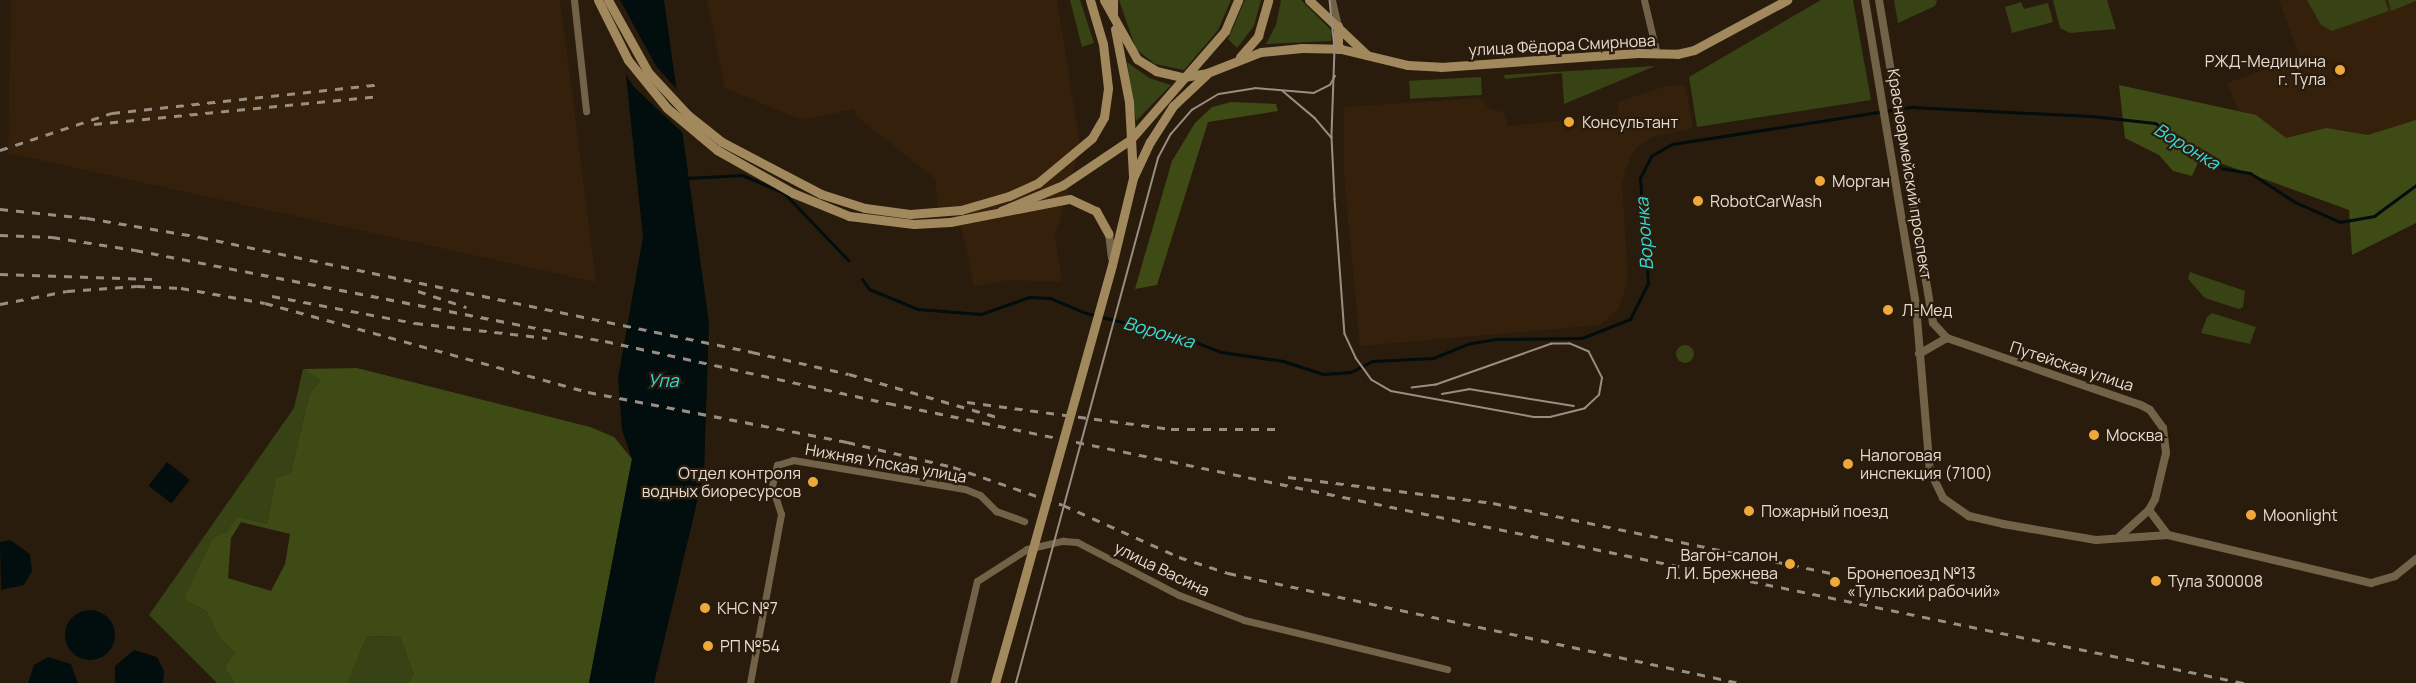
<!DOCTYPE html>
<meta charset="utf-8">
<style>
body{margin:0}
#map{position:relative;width:2416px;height:683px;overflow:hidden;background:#2a1c0c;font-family:Manrope,sans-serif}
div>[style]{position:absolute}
.built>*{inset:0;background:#35210b}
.green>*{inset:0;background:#374314;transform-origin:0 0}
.round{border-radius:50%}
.forest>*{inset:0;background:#3e4b15}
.water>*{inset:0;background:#020d0d;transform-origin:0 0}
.pier>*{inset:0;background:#2a1c0c}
.stream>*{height:3px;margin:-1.5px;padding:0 1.5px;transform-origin:1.5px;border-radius:1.5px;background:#020d0d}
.minor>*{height:7px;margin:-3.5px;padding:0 3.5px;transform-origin:3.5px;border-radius:3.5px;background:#726248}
.tertiary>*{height:8px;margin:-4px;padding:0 4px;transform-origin:4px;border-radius:4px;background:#726248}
.secondary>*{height:9px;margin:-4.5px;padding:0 4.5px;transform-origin:4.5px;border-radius:4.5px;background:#a1885d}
.tram>*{height:1.5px;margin:-0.75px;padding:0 0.75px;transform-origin:0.75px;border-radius:0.75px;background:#998e81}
.rail>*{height:3px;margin-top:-1.5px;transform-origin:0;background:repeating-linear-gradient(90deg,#998e81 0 8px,transparent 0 16px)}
.secondary-bridge>*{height:9px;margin:-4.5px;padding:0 4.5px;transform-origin:4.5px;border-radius:4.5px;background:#a1885d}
.dots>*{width:16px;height:16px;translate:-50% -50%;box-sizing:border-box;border:3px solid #2a1c0c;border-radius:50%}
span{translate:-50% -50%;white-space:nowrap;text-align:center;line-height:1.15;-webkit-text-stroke:4.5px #2a1c0c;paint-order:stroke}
.street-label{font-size:16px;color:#e6dcd2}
.poi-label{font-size:16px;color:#e6dcd2}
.right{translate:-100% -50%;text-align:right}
.left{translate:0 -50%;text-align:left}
.water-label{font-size:18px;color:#37dadb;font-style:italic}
</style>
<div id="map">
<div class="built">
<i style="clip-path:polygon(11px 0,560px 0,596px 282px,8px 153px)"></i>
<i style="clip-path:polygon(707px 0,1057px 0,1080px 146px,1055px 237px,1062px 282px,1007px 280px,974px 286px,960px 220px,937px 206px,936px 179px,857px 117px,854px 109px,802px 120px,725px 88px)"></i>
<i style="clip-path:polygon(2279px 0,2416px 0,2416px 125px,2298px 165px,2250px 137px,2227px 83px,2300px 57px)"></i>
<i style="clip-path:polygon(1685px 85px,1693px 128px,1654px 136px,1636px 148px,1628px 163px,1622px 184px,1628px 282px,1618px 309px,1600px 325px,1360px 346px,1344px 174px,1344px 107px,1479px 98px,1491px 110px,1504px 112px,1508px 126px,1618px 115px,1618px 102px,1667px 86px)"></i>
</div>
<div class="green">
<i style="clip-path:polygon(1070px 0,1080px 0,1094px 43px,1082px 47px)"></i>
<i style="clip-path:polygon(1119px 0,1231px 0,1218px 30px,1184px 70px,1155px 64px,1136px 49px)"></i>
<i style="clip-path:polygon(1245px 0,1261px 0,1254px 26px,1237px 48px,1228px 39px)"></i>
<i style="clip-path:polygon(1281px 0,1301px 0,1332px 31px,1331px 41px,1266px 44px,1276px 25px)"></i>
<i style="clip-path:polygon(1821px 0,1853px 0,1871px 100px,1697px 127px,1689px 77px)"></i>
<i style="clip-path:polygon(1894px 0,1937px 0,1935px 6px,1898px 23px)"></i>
<i style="clip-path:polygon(2053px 0,2107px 0,2116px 29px,2070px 33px,2060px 28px)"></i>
<i style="clip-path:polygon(2307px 0,2385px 0,2389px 11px,2332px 31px,2321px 25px)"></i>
<i style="clip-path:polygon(2388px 0,2416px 0,2416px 1px,2391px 11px)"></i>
<i style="clip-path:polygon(2021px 2px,2024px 9px,2048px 3px,2053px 22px,2012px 33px,2005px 7px)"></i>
<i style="clip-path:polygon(1127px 62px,1149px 78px,1171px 85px,1136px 121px)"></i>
<i style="clip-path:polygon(1655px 66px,1564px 104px,1562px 73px,1505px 79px,1504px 75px)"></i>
<i style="left:1481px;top:77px;width:18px;height:72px;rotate:87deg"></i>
<i style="clip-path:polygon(2190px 272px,2245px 291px,2243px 307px,2239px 309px,2205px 298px,2188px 279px)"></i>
<i style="clip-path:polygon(2212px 313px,2256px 327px,2250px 344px,2201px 333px,2207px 317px)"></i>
<i class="round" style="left:1676px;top:345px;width:18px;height:18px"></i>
<i style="clip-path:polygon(303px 369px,320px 380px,309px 395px,291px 472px,276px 478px,267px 524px,237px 516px,184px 599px,207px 612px,219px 637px,235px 653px,224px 667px,235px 683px,217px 683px,149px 615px,294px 408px)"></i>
<i style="clip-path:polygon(367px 636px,400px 637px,414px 675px,407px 683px,348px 683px)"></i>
</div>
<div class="forest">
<i style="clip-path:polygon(2119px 85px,2256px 115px,2286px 138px,2326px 128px,2368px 135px,2416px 120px,2416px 223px,2352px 255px,2349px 210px,2201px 156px,2192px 176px,2173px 171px,2159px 155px,2125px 138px)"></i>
<i style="clip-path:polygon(1231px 102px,1276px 104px,1278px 111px,1208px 122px,1157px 285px,1135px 289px,1172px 161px,1195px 123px,1212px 107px)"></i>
<i style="clip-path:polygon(evenodd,357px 368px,590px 427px,614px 437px,632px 459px,589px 683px,407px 683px,414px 675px,400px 637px,367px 636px,348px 683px,235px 683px,224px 667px,235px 653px,219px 637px,207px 612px,184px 599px,213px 538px,226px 533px,237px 516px,267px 524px,276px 478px,291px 472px,309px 395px,320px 380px,303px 369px,357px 368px,241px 522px,290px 534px,285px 564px,271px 591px,228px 578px,231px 538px,241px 522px)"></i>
</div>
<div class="water">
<i style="clip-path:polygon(618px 0,664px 0,709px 323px,704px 473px,654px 683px,589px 683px,632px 459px,622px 430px,618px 378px,643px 237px)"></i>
<i style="left:167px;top:462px;width:29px;height:30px;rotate:38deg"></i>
<i style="clip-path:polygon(10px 540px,30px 554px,32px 571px,24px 585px,1px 590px,0 542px)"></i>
<i class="round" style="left:65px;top:610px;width:50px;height:50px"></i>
<i style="clip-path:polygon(134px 650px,157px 657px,164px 671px,163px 683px,115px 683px,115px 666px)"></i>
<i style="clip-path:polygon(48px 657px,71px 664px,78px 683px,28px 683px,34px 665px)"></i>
</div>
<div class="pier">
<i style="clip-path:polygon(615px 0,620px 0,656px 66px,681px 94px,687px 137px,633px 86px,623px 69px)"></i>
</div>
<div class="stream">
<i style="left:687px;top:178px;width:55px;rotate:-3.1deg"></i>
<i style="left:742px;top:175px;width:46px;rotate:23.2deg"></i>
<i style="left:784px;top:193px;width:93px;rotate:46.3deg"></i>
<i style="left:862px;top:279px;width:12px;rotate:55deg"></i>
<i style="left:869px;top:289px;width:53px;rotate:22.2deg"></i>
<i style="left:918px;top:309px;width:63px;rotate:4.5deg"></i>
<i style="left:981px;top:314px;width:51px;rotate:-19.5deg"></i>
<i style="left:1029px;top:297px;width:21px;rotate:3deg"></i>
<i style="left:1050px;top:298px;width:39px;rotate:23deg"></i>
<i style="left:1086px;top:313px;width:100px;rotate:13.9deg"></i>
<i style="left:1183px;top:337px;width:41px;rotate:21.5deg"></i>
<i style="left:1221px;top:352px;width:63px;rotate:8.3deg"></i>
<i style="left:1283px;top:361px;width:42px;rotate:18deg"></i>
<i style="left:1323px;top:374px;width:28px;rotate:-4deg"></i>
<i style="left:1351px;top:372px;width:25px;rotate:-27deg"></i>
<i style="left:1373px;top:361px;width:60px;rotate:-2.9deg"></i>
<i style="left:1433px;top:358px;width:37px;rotate:-22deg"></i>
<i style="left:1467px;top:344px;width:28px;rotate:-10deg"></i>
<i style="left:1495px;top:339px;width:87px;rotate:-0.7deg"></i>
<i style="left:1582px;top:338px;width:52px;rotate:-21.6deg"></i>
<i style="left:1630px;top:319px;width:40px;rotate:-63.4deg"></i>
<i style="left:1648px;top:283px;width:105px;rotate:-94.4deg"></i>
<i style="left:1640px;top:178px;width:25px;rotate:-63deg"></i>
<i style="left:1651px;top:156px;width:24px;rotate:-30deg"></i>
<i style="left:1672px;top:144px;width:243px;rotate:-8.8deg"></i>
<i style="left:1912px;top:107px;width:180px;rotate:2.9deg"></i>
<i style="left:2092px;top:116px;width:63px;rotate:6.3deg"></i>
<i style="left:2155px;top:123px;width:80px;rotate:34.3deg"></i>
<i style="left:2221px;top:168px;width:29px;rotate:10deg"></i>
<i style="left:2250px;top:173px;width:54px;rotate:32.8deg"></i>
<i style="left:2295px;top:202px;width:49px;rotate:24deg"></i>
<i style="left:2340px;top:222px;width:35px;rotate:-10deg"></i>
<i style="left:2374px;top:216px;width:52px;rotate:-36.4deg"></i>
</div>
<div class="minor">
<i style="left:574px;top:0;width:112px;rotate:83.8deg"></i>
<i style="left:1332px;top:0;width:27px;rotate:77deg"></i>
<i style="left:1644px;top:0;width:56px;rotate:76.5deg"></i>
<i style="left:750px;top:683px;width:172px;rotate:-79.6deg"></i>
<i style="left:781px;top:514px;width:29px;rotate:-108deg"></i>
<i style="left:772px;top:486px;width:22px;rotate:-77deg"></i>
<i style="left:777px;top:465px;width:17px;rotate:-17deg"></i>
<i style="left:793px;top:460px;width:174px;rotate:9.6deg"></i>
<i style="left:965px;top:489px;width:16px;rotate:22deg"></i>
<i style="left:980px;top:495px;width:23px;rotate:45deg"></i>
<i style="left:996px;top:511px;width:30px;rotate:20deg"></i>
<i style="left:953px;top:683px;width:105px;rotate:-76.8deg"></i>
<i style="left:977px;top:581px;width:59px;rotate:-32.6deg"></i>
<i style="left:1027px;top:549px;width:37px;rotate:-13deg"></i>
<i style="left:1063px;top:541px;width:14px;rotate:4deg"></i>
<i style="left:1077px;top:542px;width:115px;rotate:27.5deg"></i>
<i style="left:1179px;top:595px;width:70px;rotate:21deg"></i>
<i style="left:1244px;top:620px;width:209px;rotate:13.6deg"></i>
</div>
<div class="tertiary">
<i style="left:1865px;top:0;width:310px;rotate:80.5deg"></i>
<i style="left:1916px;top:306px;width:166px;rotate:85.2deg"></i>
<i style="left:1930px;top:471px;width:30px;rotate:64deg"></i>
<i style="left:1943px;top:498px;width:32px;rotate:35deg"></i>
<i style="left:1969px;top:516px;width:35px;rotate:13deg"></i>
<i style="left:2003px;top:524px;width:94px;rotate:9.8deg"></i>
<i style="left:2096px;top:540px;width:72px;rotate:-4deg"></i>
<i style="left:2168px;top:535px;width:209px;rotate:13.3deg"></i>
<i style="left:2371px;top:583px;width:25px;rotate:-16deg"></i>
<i style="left:2395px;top:576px;width:27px;rotate:-39deg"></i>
<i style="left:1879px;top:0;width:327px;rotate:80.5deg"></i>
<i style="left:1933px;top:323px;width:21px;rotate:47deg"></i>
<i style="left:1947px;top:338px;width:205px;rotate:19.1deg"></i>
<i style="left:2141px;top:405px;width:10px;rotate:29deg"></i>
<i style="left:2150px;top:410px;width:22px;rotate:54deg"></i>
<i style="left:2163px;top:428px;width:25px;rotate:83deg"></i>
<i style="left:2166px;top:453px;width:47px;rotate:103.4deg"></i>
<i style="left:2155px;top:499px;width:13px;rotate:119deg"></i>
<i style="left:2149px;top:510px;width:40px;rotate:138deg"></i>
<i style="left:1109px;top:234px;width:24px;rotate:83deg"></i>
<i style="left:1919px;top:354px;width:32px;rotate:-30deg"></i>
<i style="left:2149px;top:510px;width:31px;rotate:53deg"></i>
</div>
<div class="secondary">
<i style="left:598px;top:0;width:67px;rotate:63.4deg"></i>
<i style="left:628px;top:60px;width:62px;rotate:50.9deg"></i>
<i style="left:667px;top:108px;width:65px;rotate:40deg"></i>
<i style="left:717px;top:150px;width:87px;rotate:29.5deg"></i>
<i style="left:793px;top:193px;width:61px;rotate:22.3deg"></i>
<i style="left:849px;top:216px;width:65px;rotate:7deg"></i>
<i style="left:914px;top:224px;width:36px;rotate:-3deg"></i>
<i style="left:950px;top:222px;width:122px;rotate:-10.9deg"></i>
<i style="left:1070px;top:199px;width:29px;rotate:25deg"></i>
<i style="left:1096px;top:211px;width:26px;rotate:61deg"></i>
<i style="left:608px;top:0;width:82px;rotate:60.9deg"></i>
<i style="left:648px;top:72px;width:59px;rotate:47.1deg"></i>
<i style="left:688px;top:115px;width:43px;rotate:38.5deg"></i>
<i style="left:722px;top:142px;width:112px;rotate:27.7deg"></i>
<i style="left:821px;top:194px;width:46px;rotate:17.7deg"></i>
<i style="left:865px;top:208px;width:45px;rotate:7.6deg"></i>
<i style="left:910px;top:214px;width:51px;rotate:-4.5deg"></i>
<i style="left:961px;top:210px;width:50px;rotate:-16.3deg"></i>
<i style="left:1009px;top:196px;width:32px;rotate:-24deg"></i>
<i style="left:1038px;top:183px;width:70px;rotate:-39.8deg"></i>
<i style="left:1092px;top:138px;width:24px;rotate:-60deg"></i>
<i style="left:1104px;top:117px;width:29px;rotate:-82deg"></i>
<i style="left:1108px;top:88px;width:44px;rotate:-96.5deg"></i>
<i style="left:1103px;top:44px;width:46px;rotate:-106.5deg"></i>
<i style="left:1104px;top:0;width:68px;rotate:60.8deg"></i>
<i style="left:1137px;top:59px;width:22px;rotate:32deg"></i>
<i style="left:1156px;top:71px;width:28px;rotate:13deg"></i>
<i style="left:1183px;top:77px;width:24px;rotate:-9deg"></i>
<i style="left:1207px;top:73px;width:58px;rotate:-21.3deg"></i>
<i style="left:1261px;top:52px;width:41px;rotate:-5.6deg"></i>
<i style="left:1302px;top:48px;width:39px;rotate:1deg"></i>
<i style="left:1341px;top:49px;width:68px;rotate:13.6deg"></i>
<i style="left:1407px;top:65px;width:34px;rotate:3deg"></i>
<i style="left:1441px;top:67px;width:197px;rotate:-4.1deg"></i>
<i style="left:1638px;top:53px;width:39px;rotate:1deg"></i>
<i style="left:1677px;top:54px;width:17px;rotate:-13deg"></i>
<i style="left:1694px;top:50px;width:106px;rotate:-28.3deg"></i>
<i style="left:1113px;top:0;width:16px;rotate:90deg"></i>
<i style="left:1309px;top:0;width:80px;rotate:43.5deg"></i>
<i style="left:1338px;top:26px;width:23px;rotate:90deg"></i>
<i style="left:1115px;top:29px;width:74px;rotate:79.1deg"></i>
<i style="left:1129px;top:102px;width:74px;rotate:86.9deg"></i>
<i style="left:1240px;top:57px;width:28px;rotate:-49deg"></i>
<i style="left:1258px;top:36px;width:37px;rotate:-74deg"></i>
<i style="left:1112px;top:265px;width:89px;rotate:-76.4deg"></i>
<i style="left:1133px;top:178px;width:40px;rotate:-65deg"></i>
<i style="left:1150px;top:142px;width:43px;rotate:-57.4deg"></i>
<i style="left:1173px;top:106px;width:47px;rotate:-43.3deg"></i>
<i style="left:995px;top:683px;width:96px;rotate:-74.2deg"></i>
</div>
<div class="tram">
<i style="left:1330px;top:0;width:49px;rotate:84.2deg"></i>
<i style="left:1335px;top:49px;width:88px;rotate:92deg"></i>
<i style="left:1332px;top:137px;width:62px;rotate:87.2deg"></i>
<i style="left:1335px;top:199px;width:135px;rotate:85.8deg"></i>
<i style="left:1345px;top:334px;width:26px;rotate:65deg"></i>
<i style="left:1356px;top:358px;width:27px;rotate:54deg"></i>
<i style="left:1372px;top:380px;width:22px;rotate:30deg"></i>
<i style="left:1391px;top:391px;width:145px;rotate:10.3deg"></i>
<i style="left:1534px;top:417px;width:16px"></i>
<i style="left:1550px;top:417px;width:36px;rotate:-14deg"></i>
<i style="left:1585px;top:408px;width:19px;rotate:-43deg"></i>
<i style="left:1599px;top:395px;width:17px;rotate:-80deg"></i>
<i style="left:1602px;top:378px;width:29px;rotate:-117deg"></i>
<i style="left:1589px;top:352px;width:21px;rotate:-157deg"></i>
<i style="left:1570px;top:344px;width:18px;rotate:180deg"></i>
<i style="left:1552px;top:344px;width:123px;rotate:160.5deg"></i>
<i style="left:1436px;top:385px;width:24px;rotate:173deg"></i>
<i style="left:1283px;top:91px;width:42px;rotate:40.2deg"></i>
<i style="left:1315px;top:118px;width:26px;rotate:50deg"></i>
<i style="left:1442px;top:394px;width:27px;rotate:-10deg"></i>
<i style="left:1469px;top:389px;width:106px;rotate:9.2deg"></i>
<i style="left:1016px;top:683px;width:544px;rotate:-74.86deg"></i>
<i style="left:1158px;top:158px;width:27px;rotate:-62deg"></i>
<i style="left:1171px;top:134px;width:32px;rotate:-49deg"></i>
<i style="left:1192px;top:110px;width:31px;rotate:-31deg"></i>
<i style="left:1219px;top:94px;width:36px;rotate:-9deg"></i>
<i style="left:1255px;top:88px;width:59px;rotate:4.8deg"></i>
<i style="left:1314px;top:93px;width:18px;rotate:-27deg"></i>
<i style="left:1330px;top:85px;width:10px;rotate:-61deg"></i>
</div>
<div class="rail">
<i style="left:94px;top:124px;width:285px;rotate:-5.6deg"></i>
<i style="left:0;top:150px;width:118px;rotate:-18.3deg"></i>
<i style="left:112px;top:113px;width:265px;rotate:-6.1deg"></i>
<i style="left:0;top:209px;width:87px;rotate:5.9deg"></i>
<i style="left:87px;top:218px;width:115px;rotate:9.5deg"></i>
<i style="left:200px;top:237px;width:564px;rotate:11.77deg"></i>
<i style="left:752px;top:352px;width:99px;rotate:12.8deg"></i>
<i style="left:849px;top:374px;width:157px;rotate:16.2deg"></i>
<i style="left:0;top:235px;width:52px;rotate:2.2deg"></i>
<i style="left:52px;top:237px;width:84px;rotate:8.9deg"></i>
<i style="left:135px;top:250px;width:479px;rotate:11deg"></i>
<i style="left:605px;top:341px;width:290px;rotate:12.4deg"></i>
<i style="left:888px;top:403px;width:1385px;rotate:11.67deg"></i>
<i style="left:0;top:274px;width:152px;rotate:1.9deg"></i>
<i style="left:418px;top:291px;width:51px;rotate:18.4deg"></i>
<i style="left:272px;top:296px;width:146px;rotate:10.7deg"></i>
<i style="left:415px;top:323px;width:133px;rotate:6.5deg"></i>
<i style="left:0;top:304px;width:68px;rotate:-11deg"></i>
<i style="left:67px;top:291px;width:70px;rotate:-4.1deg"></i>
<i style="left:137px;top:286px;width:44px;rotate:2.6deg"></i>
<i style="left:181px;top:288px;width:85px;rotate:10.1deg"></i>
<i style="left:265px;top:303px;width:335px;rotate:15.4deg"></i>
<i style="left:588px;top:392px;width:264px;rotate:10.9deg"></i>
<i style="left:847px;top:442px;width:109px;rotate:13.3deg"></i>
<i style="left:953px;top:467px;width:116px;rotate:19.1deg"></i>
<i style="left:1063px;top:505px;width:127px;rotate:24.1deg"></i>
<i style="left:1179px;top:557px;width:52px;rotate:18.1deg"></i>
<i style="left:1228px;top:573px;width:524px;rotate:12.13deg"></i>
<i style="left:967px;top:402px;width:206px;rotate:7.5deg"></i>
<i style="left:1171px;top:429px;width:112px"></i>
<i style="left:1288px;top:477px;width:207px;rotate:7.2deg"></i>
<i style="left:1493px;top:503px;width:351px;rotate:11.7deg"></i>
</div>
<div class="secondary-bridge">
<i style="left:1001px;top:211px;width:67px;rotate:-22.8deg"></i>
<i style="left:1063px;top:185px;width:81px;rotate:-33.9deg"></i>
<i style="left:1130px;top:140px;width:145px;rotate:-48.9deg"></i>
<i style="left:1225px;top:31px;width:34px;rotate:-67deg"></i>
<i style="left:1021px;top:591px;width:338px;rotate:-74.4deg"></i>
</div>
<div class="dots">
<i style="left:2340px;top:70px;background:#eea83c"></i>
<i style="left:1569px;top:122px;background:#eea83c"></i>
<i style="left:1820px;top:181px;background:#eea83c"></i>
<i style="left:1698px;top:201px;background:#eea83c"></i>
<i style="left:1888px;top:310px;background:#eea83c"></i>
<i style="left:2094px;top:435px;background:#eea83c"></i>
<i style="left:1848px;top:464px;background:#eea83c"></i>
<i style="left:813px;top:482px;background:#eea83c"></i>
<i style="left:1749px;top:511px;background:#eea83c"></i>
<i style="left:2251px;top:515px;background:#eea83c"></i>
<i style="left:1790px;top:564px;background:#eea83c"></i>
<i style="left:2156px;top:581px;background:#eea83c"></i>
<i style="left:1835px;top:582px;background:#eea83c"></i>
<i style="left:705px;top:608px;background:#eea83c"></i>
<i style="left:708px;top:646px;background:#eea83c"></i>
</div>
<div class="street-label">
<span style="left:1562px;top:45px;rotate:-3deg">улица Фёдора Смирнова</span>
<span style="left:1910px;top:174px;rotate:81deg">Красноармейский проспект</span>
<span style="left:2072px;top:366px;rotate:18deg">Путейская улица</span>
<span style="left:886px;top:463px;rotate:10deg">Нижняя Упская улица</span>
<span style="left:1162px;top:569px;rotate:26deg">улица Васина</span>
</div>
<div class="poi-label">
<span class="right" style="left:2326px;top:70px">РЖД-Медицина<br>г. Тула</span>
<span class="left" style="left:1582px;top:122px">Консультант</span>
<span class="left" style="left:1832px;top:181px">Морган</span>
<span class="left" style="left:1710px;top:201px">RobotCarWash</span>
<span class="left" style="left:1902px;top:310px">Л-Мед</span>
<span class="left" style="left:2106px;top:435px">Москва</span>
<span class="left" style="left:1860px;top:464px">Налоговая<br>инспекция (7100)</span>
<span class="right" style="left:801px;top:482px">Отдел контроля<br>водных биоресурсов</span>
<span class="left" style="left:1761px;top:511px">Пожарный поезд</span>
<span class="left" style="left:2263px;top:515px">Moonlight</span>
<span class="right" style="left:1778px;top:564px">Вагон-салон<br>Л. И. Брежнева</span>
<span class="left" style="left:1847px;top:582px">Бронепоезд №13<br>«Тульский рабочий»</span>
<span class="left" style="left:2168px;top:581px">Тула 300008</span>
<span class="left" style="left:717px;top:608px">КНС №7</span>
<span class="left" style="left:720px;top:646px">РП №54</span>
</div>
<div class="water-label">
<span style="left:2187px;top:146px;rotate:31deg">Воронка</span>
<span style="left:1644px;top:234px;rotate:-94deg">Воронка</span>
<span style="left:1159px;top:332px;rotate:16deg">Воронка</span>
<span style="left:663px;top:380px">Упа</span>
</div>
</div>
